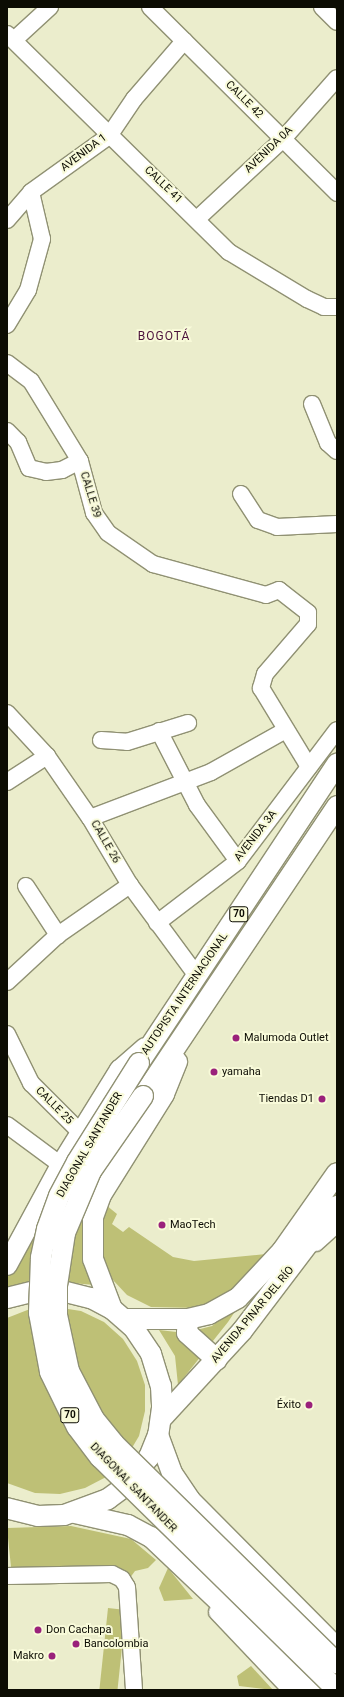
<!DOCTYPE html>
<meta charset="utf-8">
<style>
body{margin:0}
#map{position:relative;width:344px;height:1697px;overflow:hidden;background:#ebedcc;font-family:Roboto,sans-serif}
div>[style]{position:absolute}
.green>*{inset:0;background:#bec076;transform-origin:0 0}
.roads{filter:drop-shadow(1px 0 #909173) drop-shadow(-1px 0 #909173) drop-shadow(0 1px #909173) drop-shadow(0 -1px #909173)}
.minor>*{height:16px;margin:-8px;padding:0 8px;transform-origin:8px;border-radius:8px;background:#fff}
.major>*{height:20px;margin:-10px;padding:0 10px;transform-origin:10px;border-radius:10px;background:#fff}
.bridges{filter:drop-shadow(1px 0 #909173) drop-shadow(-1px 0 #909173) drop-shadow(0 1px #909173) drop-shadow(0 -1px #909173)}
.major-bridge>*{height:20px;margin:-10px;padding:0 10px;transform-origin:10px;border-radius:10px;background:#fff}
.dots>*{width:11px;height:11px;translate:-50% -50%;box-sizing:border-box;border:2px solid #f8fad9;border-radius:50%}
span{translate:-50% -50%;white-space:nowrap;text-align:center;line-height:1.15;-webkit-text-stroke:4px #f8fad9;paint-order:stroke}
.shield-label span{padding:1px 3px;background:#f8fad9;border:1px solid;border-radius:3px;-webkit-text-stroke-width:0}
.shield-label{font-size:10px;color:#0c0c03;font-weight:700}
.street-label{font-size:11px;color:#0c0c03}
.poi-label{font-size:11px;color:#0c0c03}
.left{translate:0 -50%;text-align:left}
.right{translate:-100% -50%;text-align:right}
.neighbourhood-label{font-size:12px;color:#4b123b;letter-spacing:1px}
.frame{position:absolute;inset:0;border:8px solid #0c0c03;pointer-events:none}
</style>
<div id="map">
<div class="green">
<i style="clip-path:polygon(64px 1188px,91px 1203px,95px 1285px,60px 1282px,7px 1290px,7px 1278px)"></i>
<i style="clip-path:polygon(106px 1205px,117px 1214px,112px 1224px,123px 1232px,129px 1227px,173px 1257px,194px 1261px,266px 1254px,240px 1288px,199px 1308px,151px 1307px,127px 1295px,112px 1279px,103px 1261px,101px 1221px)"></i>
<i style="clip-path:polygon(242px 1301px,228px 1322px,178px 1385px,175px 1356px,159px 1330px,185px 1333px,212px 1326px)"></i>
<i style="clip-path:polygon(55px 1307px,81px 1311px,104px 1322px,123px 1339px,137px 1361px,145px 1385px,145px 1411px,139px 1436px,126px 1458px,108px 1476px,85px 1488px,60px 1494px,35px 1493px,7px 1483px,7px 1318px,30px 1309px)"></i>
<i style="clip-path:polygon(71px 1526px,131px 1539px,156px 1560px,148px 1568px,135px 1571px,124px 1586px,108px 1567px,11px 1567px,7px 1528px)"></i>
<i style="clip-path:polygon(168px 1568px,193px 1599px,164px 1601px,159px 1588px)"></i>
<i style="left:108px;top:1608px;width:18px;height:82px;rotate:6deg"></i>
<i style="clip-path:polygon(251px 1666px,273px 1690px,239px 1686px,237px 1676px)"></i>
</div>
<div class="roads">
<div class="minor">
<i style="left:150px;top:7px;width:264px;rotate:44.8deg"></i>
<i style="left:322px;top:7px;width:21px;rotate:45deg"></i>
<i style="left:7px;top:34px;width:311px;rotate:44.5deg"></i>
<i style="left:229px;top:252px;width:91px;rotate:31.1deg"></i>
<i style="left:307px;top:299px;width:19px;rotate:25deg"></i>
<i style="left:324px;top:307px;width:13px"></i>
<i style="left:14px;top:40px;width:49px;rotate:-42.5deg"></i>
<i style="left:197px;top:219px;width:117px;rotate:-42.9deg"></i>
<i style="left:283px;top:139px;width:81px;rotate:-48.5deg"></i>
<i style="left:7px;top:220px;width:37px;rotate:-49deg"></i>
<i style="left:31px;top:192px;width:96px;rotate:-35.7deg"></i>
<i style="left:109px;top:136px;width:45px;rotate:-56deg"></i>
<i style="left:134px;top:99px;width:77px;rotate:-49.2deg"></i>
<i style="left:7px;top:325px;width:41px;rotate:-59deg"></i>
<i style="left:28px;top:290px;width:53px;rotate:-74.6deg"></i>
<i style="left:42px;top:239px;width:48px;rotate:-103.2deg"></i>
<i style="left:7px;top:363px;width:30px;rotate:37deg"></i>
<i style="left:31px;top:381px;width:94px;rotate:58.5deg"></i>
<i style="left:80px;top:461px;width:54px;rotate:74.9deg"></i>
<i style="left:94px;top:513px;width:24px;rotate:55deg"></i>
<i style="left:108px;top:533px;width:55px;rotate:34.6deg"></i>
<i style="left:153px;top:564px;width:117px;rotate:15.3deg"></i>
<i style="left:266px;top:595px;width:14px;rotate:-21deg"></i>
<i style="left:279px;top:590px;width:37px;rotate:38deg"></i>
<i style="left:308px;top:613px;width:11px;rotate:90deg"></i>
<i style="left:308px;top:624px;width:66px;rotate:130.7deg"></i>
<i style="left:265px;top:674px;width:15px;rotate:106deg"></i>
<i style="left:261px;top:688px;width:92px;rotate:58.7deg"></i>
<i style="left:312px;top:404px;width:42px;rotate:67.7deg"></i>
<i style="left:328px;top:443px;width:12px;rotate:42deg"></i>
<i style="left:7px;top:431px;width:16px;rotate:45deg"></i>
<i style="left:18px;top:442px;width:28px;rotate:67deg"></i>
<i style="left:29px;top:468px;width:17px;rotate:13deg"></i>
<i style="left:46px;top:472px;width:16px;rotate:-7deg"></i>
<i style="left:62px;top:470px;width:20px;rotate:-27deg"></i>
<i style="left:241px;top:494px;width:31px;rotate:57deg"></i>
<i style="left:258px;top:520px;width:20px;rotate:20deg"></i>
<i style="left:277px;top:527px;width:60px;rotate:-2.9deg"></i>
<i style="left:7px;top:713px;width:59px;rotate:47.1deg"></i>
<i style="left:47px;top:756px;width:75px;rotate:55.3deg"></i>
<i style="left:90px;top:818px;width:78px;rotate:59.2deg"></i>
<i style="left:130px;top:885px;width:113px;rotate:53.6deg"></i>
<i style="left:159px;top:731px;width:83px;rotate:62.8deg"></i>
<i style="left:197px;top:805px;width:69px;rotate:53.8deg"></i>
<i style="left:101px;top:740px;width:26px;rotate:4deg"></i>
<i style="left:127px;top:742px;width:64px;rotate:-17.3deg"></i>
<i style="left:7px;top:782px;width:48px;rotate:-33deg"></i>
<i style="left:90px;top:818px;width:129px;rotate:-20.8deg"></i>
<i style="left:211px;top:772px;width:84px;rotate:-29.3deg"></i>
<i style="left:26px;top:886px;width:59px;rotate:56.9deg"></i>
<i style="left:157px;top:923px;width:102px;rotate:-37.4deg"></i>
<i style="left:238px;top:861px;width:164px;rotate:-52.9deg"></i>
<i style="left:7px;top:982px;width:69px;rotate:-42.7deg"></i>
<i style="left:58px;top:935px;width:88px;rotate:-34.8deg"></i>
<i style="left:7px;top:1034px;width:55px;rotate:63.9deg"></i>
<i style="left:31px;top:1083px;width:71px;rotate:45deg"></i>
<i style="left:7px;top:1125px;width:67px;rotate:36.5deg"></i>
<i style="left:316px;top:1243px;width:28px;rotate:-42deg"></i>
<i style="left:7px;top:1576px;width:105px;rotate:-1.1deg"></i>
<i style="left:112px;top:1574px;width:11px;rotate:27deg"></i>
<i style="left:122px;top:1579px;width:9px;rotate:58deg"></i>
<i style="left:127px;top:1587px;width:103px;rotate:86.1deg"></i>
<i style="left:217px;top:1612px;width:108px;rotate:46.5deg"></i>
</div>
<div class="major">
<i style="left:139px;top:1063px;width:359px;rotate:-56.5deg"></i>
<i style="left:143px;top:1096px;width:349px;rotate:-56.2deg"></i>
<i style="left:7px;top:1265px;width:114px;rotate:-61.6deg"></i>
<i style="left:61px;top:1165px;width:112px;rotate:-58.2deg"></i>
<i style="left:120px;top:1070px;width:33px;rotate:-41deg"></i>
<i style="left:7px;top:1298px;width:29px;rotate:-14deg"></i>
<i style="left:35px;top:1291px;width:23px;rotate:-2deg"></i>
<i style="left:58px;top:1290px;width:34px;rotate:14deg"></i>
<i style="left:91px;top:1298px;width:24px;rotate:28deg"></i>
<i style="left:112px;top:1309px;width:28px;rotate:41deg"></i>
<i style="left:133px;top:1327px;width:32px;rotate:56deg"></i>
<i style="left:151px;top:1354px;width:34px;rotate:73deg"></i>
<i style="left:161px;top:1386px;width:22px;rotate:87deg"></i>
<i style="left:162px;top:1408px;width:27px;rotate:98deg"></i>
<i style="left:158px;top:1435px;width:24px;rotate:112deg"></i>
<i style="left:149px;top:1457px;width:36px;rotate:128deg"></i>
<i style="left:127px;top:1485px;width:24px;rotate:144deg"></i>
<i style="left:108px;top:1499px;width:47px;rotate:160deg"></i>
<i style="left:64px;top:1515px;width:26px;rotate:178deg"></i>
<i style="left:38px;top:1516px;width:32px;rotate:-166deg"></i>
<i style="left:112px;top:1309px;width:53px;rotate:-110.8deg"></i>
<i style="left:93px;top:1259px;width:42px;rotate:-90deg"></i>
<i style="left:93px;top:1217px;width:23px;rotate:-70deg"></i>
<i style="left:101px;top:1195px;width:119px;rotate:-58deg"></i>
<i style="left:164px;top:1094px;width:35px;rotate:-68deg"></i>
<i style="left:125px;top:1319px;width:63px"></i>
<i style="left:188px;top:1319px;width:22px;rotate:-13deg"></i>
<i style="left:209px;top:1314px;width:33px;rotate:-29deg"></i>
<i style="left:238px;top:1298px;width:64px;rotate:-46.9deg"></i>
<i style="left:282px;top:1251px;width:95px;rotate:-54.8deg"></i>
<i style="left:188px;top:1319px;width:14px;rotate:94deg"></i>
<i style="left:187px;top:1333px;width:40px;rotate:42deg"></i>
<i style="left:161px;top:1419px;width:120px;rotate:-47.4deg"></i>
<i style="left:242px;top:1331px;width:157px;rotate:-52.8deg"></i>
<i style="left:158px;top:1435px;width:40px;rotate:69.8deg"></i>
<i style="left:172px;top:1473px;width:32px;rotate:56deg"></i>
<i style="left:190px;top:1500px;width:209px;rotate:45.2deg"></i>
<i style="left:75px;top:1513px;width:54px;rotate:12.8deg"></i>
<i style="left:128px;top:1525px;width:26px;rotate:28deg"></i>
<i style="left:151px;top:1537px;width:222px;rotate:43.5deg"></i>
</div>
</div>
<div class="bridges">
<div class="major-bridge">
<i style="left:139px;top:1063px;width:117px;rotate:122.1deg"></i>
<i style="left:77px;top:1162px;width:38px;rotate:118deg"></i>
<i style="left:59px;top:1196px;width:35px;rotate:110deg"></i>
<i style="left:47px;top:1229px;width:30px;rotate:102deg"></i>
<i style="left:41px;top:1258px;width:55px;rotate:92.1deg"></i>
<i style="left:39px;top:1313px;width:60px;rotate:79.4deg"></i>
<i style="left:50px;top:1372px;width:61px;rotate:63.9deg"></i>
<i style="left:77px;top:1427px;width:38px;rotate:53deg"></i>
<i style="left:100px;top:1457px;width:332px;rotate:44.5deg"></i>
<i style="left:143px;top:1096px;width:91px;rotate:124.7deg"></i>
<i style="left:91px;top:1171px;width:67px;rotate:112.8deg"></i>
<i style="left:65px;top:1233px;width:53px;rotate:98.7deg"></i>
<i style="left:57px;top:1285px;width:30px;rotate:90deg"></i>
<i style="left:57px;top:1315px;width:57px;rotate:77.9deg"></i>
<i style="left:69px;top:1371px;width:54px;rotate:62.5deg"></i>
<i style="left:94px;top:1419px;width:32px;rotate:51deg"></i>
<i style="left:114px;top:1444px;width:313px;rotate:44.5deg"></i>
</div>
</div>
<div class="dots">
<i style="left:236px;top:1038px;background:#9a217b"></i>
<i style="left:214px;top:1072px;background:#9a217b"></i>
<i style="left:322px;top:1099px;background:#9a217b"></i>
<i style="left:162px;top:1225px;background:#9a217b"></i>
<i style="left:309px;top:1405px;background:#9a217b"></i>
<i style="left:38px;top:1630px;background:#9a217b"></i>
<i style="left:76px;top:1644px;background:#9a217b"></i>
<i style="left:52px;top:1656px;background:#9a217b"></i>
</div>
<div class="shield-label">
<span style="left:239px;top:914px">70</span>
<span style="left:70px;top:1415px">70</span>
</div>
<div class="street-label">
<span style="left:244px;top:100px;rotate:45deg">CALLE 42</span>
<span style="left:269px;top:150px;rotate:-44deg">AVENIDA 0A</span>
<span style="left:84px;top:153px;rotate:-37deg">AVENIDA 1</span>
<span style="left:163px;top:185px;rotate:44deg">CALLE 41</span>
<span style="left:90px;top:495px;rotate:73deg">CALLE 39</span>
<span style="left:256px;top:836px;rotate:-52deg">AVENIDA 3A</span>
<span style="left:105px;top:842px;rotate:60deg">CALLE 26</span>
<span style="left:185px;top:994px;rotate:-56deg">AUTOPISTA INTERNACIONAL</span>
<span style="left:54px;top:1106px;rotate:45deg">CALLE 25</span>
<span style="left:90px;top:1145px;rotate:-60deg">DIAGONAL SANTANDER</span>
<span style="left:253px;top:1315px;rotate:-50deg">AVENIDA PINAR DEL RÍO</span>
<span style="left:133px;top:1488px;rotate:46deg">DIAGONAL SANTANDER</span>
</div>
<div class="poi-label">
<span class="left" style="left:244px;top:1038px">Malumoda Outlet</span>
<span class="left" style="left:222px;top:1072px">yamaha</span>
<span class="right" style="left:314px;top:1099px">Tiendas D1</span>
<span class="left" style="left:170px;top:1225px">MaoTech</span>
<span class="right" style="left:301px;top:1405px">Éxito</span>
<span class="left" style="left:46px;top:1630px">Don Cachapa</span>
<span class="left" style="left:84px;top:1644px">Bancolombia</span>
<span class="right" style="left:44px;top:1656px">Makro</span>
</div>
<div class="neighbourhood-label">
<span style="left:164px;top:337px">BOGOTÁ</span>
</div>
<div class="frame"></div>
</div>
